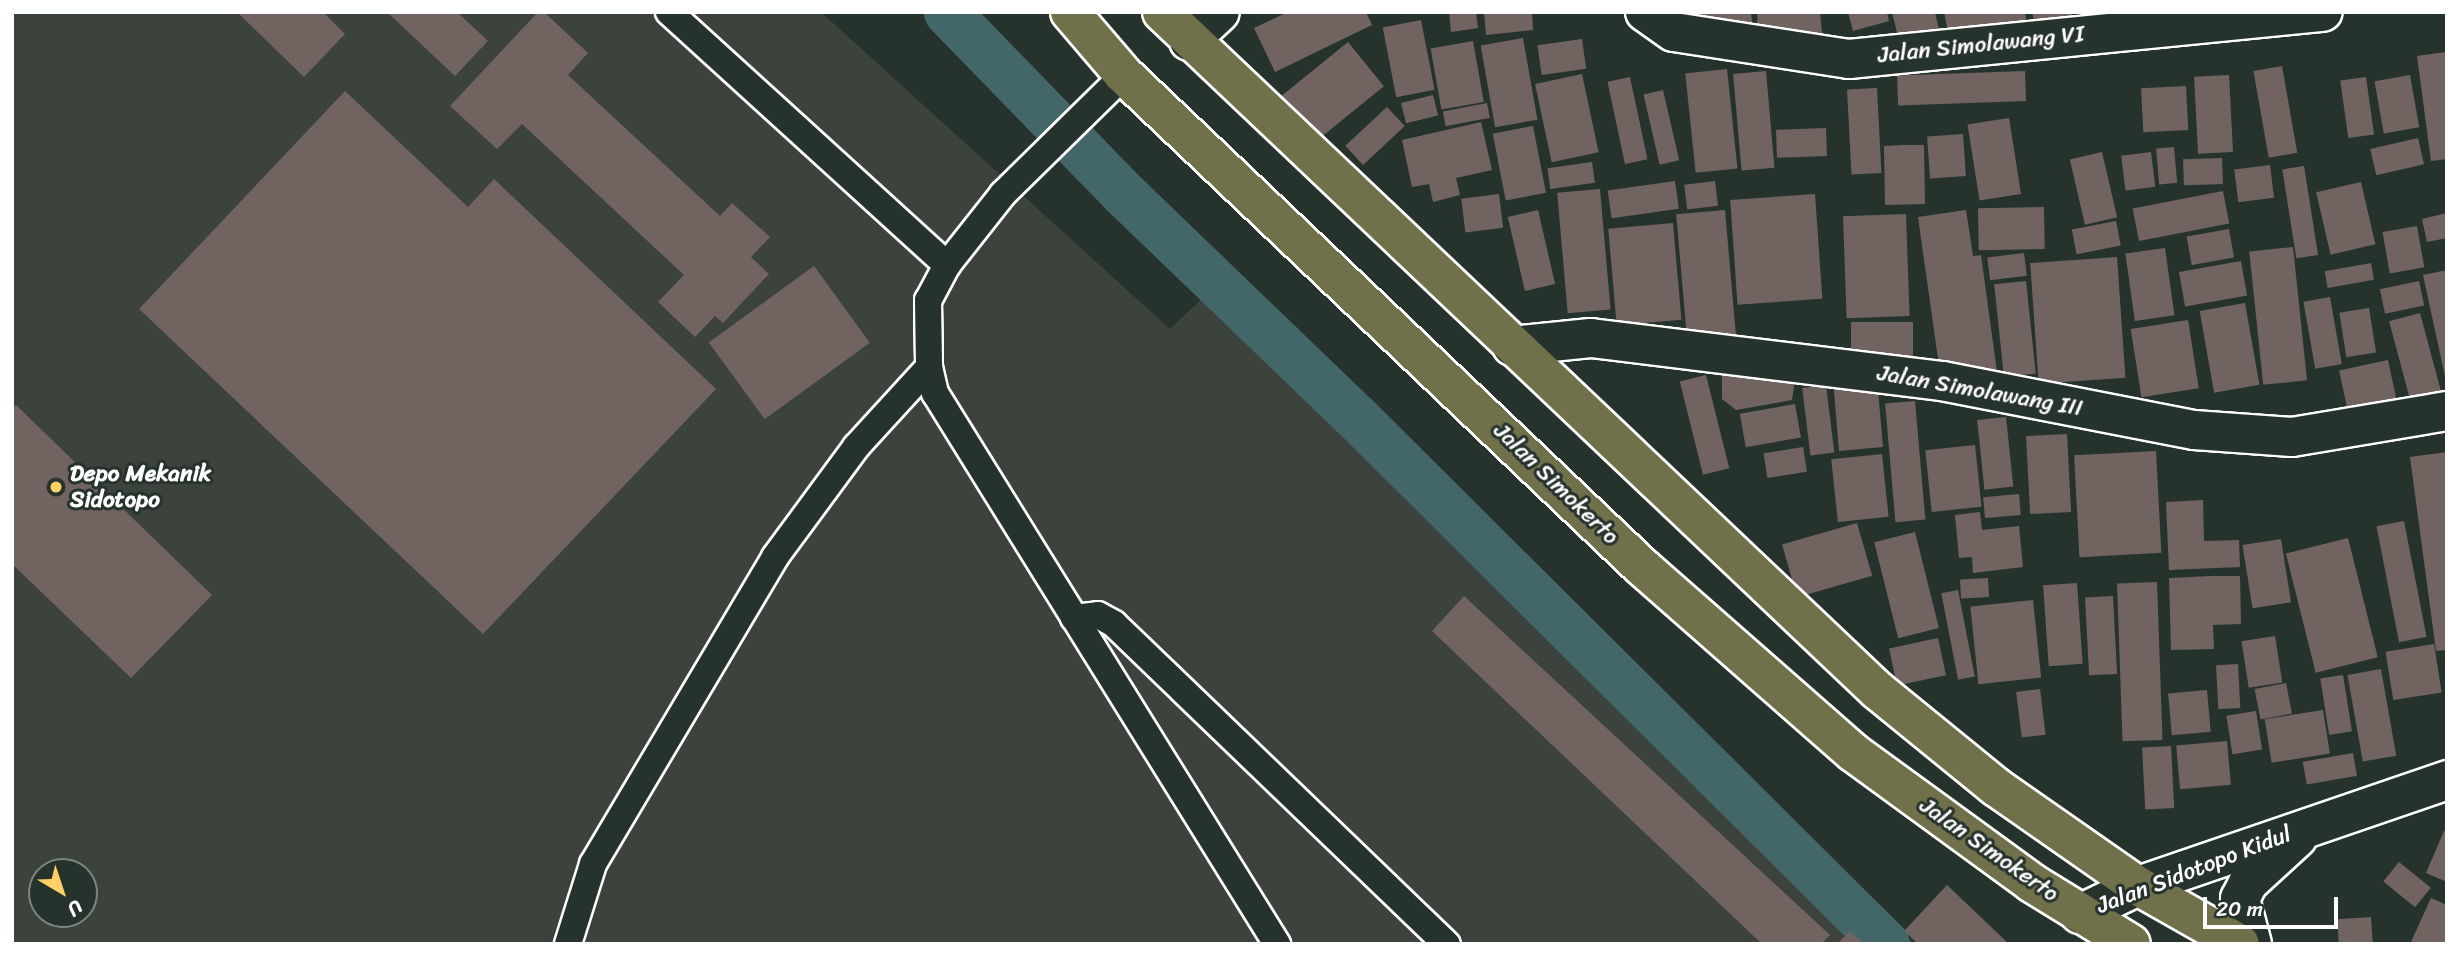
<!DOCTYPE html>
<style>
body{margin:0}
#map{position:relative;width:2459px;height:956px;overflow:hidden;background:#26332d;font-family:Sriracha,sans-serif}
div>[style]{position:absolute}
.built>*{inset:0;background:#3c423c}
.canal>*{height:47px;margin:-23.5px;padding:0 23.5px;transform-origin:23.5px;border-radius:23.5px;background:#436669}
.building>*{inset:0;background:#716460;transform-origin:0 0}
.roads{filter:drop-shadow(2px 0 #fff) drop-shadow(-2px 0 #fff) drop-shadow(0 2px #fff) drop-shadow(0 -2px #fff)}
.service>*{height:26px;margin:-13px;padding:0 13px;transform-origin:13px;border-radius:13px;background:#26332d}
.minor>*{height:38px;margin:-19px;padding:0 19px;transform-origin:19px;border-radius:19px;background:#26332d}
.trunk>*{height:38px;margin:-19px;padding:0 19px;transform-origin:19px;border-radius:19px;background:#70704a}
.dots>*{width:19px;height:19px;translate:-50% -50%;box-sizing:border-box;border:4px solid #26332d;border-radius:50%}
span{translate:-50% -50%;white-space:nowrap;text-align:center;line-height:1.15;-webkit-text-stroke:6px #26332d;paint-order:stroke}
.street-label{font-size:23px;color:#fff}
.poi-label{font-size:23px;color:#fff;font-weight:700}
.left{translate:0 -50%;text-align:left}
.frame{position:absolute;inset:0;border:14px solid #fff;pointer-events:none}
.north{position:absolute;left:28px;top:858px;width:70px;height:70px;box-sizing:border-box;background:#26332d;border:2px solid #7d8581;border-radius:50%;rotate:141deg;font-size:19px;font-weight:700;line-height:28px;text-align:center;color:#fff}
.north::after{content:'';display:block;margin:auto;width:24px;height:32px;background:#ffd166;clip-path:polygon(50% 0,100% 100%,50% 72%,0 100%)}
.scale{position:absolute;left:2203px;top:897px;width:135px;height:32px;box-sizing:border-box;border:4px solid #fff;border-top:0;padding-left:9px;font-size:21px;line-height:24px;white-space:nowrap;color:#fff;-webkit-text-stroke:5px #26332d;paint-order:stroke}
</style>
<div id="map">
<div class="built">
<i style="clip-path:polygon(evenodd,12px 12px,821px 12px,1170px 329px,1211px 290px,1915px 944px,12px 944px,12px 12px,42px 872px,84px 872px,84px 914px,42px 914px,42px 872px)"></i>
</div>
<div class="canal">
<i style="left:947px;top:12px;width:251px;rotate:45.8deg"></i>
<i style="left:1122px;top:192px;width:323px;rotate:43.9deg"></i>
<i style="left:1355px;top:416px;width:749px;rotate:44.84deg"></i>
</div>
<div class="building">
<i style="clip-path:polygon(237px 12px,323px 12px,345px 34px,304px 77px)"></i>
<i style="clip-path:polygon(387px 12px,457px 12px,488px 41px,455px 76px)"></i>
<i style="clip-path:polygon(538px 12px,544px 12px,588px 53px,568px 75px,720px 216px,732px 203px,770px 237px,751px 257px,769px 274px,723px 323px,715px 316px,695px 337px,658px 302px,684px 275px,522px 124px,497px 149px,450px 106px)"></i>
<i style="clip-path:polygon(1288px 12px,1366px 12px,1372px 25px,1275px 72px,1254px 28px)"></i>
<i style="clip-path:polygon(1449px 12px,1476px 12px,1478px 28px,1451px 32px)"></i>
<i style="clip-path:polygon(1484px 12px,1532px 12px,1533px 30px,1486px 35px)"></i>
<i style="clip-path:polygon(1694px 12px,1751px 12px,1753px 31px,1694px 28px)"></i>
<i style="clip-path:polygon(1757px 12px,1820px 12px,1823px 43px,1758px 39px)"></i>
<i style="clip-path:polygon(1848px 12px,1887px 12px,1889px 21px,1853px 31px)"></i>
<i style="clip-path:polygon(1892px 12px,1935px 12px,1942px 43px,1902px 53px)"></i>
<i style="clip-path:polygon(1944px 12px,2025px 12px,2027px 25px,1950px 42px)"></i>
<i style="clip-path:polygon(2032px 12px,2071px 12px,2072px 17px,2035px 25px)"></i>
<i style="left:1421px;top:20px;width:71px;height:39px;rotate:79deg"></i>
<i style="left:1523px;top:38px;width:83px;height:43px;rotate:80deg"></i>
<i style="left:1582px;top:39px;width:30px;height:45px;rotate:82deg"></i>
<i style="left:1473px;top:41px;width:62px;height:43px;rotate:80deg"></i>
<i style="left:1348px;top:42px;width:57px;height:92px;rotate:51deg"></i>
<i style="clip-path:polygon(2446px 52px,2447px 159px,2431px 161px,2417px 56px)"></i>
<i style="left:2282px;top:66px;width:88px;height:29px;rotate:80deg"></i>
<i style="left:1727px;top:69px;width:100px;height:42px;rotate:84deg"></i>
<i style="left:1766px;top:71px;width:97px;height:33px;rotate:85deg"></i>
<i style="left:2025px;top:71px;width:30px;height:128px;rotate:88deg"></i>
<i style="left:1582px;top:74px;width:80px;height:48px;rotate:78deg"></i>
<i style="left:2229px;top:75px;width:77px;height:35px;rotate:87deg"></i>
<i style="left:2410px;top:75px;width:53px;height:36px;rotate:80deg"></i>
<i style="left:1630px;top:77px;width:84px;height:23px;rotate:78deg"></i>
<i style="left:2366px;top:77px;width:58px;height:26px;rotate:82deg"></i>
<i style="left:2186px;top:86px;width:44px;height:45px;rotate:87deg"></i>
<i style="left:1877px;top:88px;width:85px;height:30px;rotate:87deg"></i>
<i style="left:1663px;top:90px;width:72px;height:20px;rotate:77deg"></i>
<i style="clip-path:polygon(345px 91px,468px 207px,494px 179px,716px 389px,483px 634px,139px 309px)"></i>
<i style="left:1433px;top:95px;width:21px;height:33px;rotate:76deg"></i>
<i style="left:1487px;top:103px;width:15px;height:45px;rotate:79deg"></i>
<i style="left:1387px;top:107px;width:26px;height:57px;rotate:47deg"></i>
<i style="left:2009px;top:118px;width:77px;height:42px;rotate:81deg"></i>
<i style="clip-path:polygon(1481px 122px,1492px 170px,1456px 178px,1460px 195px,1433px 202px,1429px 184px,1412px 187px,1402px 140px)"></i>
<i style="left:1533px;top:126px;width:68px;height:41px;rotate:79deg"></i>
<i style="left:1826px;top:128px;width:28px;height:50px;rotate:88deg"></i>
<i style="left:1963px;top:134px;width:42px;height:36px;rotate:86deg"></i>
<i style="left:2418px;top:138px;width:27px;height:49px;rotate:77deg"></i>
<i style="clip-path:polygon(1903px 145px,1924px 145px,1925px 204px,1885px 205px,1884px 146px)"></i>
<i style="left:2174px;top:147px;width:36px;height:18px;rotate:85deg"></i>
<i style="left:2102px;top:152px;width:67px;height:33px;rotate:77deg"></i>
<i style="left:2151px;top:152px;width:35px;height:30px;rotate:83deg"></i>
<i style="left:2222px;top:158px;width:26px;height:39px;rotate:88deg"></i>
<i style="left:1592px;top:162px;width:21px;height:45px;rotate:82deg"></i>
<i style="left:2270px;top:165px;width:33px;height:36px;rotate:83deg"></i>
<i style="left:2304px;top:166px;width:90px;height:22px;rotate:81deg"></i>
<i style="left:1675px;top:181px;width:28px;height:68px;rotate:82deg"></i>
<i style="left:1715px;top:181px;width:25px;height:31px;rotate:83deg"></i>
<i style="left:2361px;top:182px;width:64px;height:46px;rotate:77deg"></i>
<i style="left:1600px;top:189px;width:121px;height:43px;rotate:85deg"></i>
<i style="left:2223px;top:191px;width:33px;height:92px;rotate:79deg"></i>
<i style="left:1499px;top:194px;width:34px;height:38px;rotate:83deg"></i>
<i style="left:1815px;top:194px;width:105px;height:85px;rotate:86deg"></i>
<i style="left:2044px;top:207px;width:42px;height:66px;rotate:89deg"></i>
<i style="left:1538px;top:210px;width:76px;height:31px;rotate:77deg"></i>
<i style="left:1725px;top:210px;width:131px;height:49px;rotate:85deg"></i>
<i style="clip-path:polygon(1966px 210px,1973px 256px,1981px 255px,1997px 372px,1941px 380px,1918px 217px)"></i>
<i style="clip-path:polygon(2447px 213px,2447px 238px,2427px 242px,2422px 219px)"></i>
<i style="left:1906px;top:214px;width:102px;height:63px;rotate:88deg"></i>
<i style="left:2116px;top:221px;width:25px;height:45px;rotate:79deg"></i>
<i style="left:1673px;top:223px;width:97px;height:65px;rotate:85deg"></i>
<i style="left:2417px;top:226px;width:42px;height:35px;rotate:80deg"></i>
<i style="left:2229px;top:229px;width:29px;height:43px;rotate:80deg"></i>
<i style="left:2293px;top:247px;width:134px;height:44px;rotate:84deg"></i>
<i style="left:2165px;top:248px;width:68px;height:40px;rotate:82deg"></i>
<i style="left:2024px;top:253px;width:23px;height:37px;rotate:83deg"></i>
<i style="left:2117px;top:257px;width:121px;height:87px;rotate:86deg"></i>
<i style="left:2241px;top:261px;width:35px;height:63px;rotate:80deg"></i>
<i style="left:2371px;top:263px;width:17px;height:47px;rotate:80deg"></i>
<i style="left:814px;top:266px;width:95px;height:130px;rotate:54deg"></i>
<i style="clip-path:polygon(2447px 270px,2447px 381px,2446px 381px,2423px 275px)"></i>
<i style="left:2026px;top:281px;width:93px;height:32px;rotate:84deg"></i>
<i style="left:2419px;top:281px;width:25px;height:40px;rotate:78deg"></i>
<i style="left:2330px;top:297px;width:68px;height:27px;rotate:80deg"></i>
<i style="left:2245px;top:303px;width:83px;height:46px;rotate:80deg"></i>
<i style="left:2369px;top:308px;width:45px;height:30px;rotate:81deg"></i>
<i style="left:2420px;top:313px;width:95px;height:32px;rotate:75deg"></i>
<i style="left:2188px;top:320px;width:69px;height:58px;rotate:81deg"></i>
<i style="left:1913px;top:322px;width:34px;height:62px;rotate:90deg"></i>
<i style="left:2388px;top:360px;width:57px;height:50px;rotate:78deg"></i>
<i style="clip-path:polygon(1722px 372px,1795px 380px,1792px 400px,1736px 410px,1722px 399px)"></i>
<i style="left:1706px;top:375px;width:96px;height:27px;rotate:76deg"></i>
<i style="clip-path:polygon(1833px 380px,1878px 390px,1883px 447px,1839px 451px)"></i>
<i style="left:1826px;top:385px;width:68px;height:24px;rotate:83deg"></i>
<i style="left:1915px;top:401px;width:119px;height:30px;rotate:85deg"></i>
<i style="left:1795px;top:404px;width:34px;height:56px;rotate:80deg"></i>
<i style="clip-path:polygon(16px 405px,212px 595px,131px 678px,12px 564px,12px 409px)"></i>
<i style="left:2006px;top:417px;width:70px;height:29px;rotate:84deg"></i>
<i style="left:2067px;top:434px;width:78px;height:41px;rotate:87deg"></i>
<i style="left:1975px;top:445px;width:62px;height:50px;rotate:84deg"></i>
<i style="left:1803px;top:447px;width:25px;height:40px;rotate:81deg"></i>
<i style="left:2156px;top:451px;width:102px;height:82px;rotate:87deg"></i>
<i style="clip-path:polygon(2447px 452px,2447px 650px,2436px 651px,2410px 457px)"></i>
<i style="left:1882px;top:454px;width:63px;height:51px;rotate:84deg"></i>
<i style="left:2019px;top:494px;width:21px;height:36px;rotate:85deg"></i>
<i style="clip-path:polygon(2203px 500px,2204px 541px,2239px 540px,2240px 567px,2169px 570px,2166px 502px)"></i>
<i style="clip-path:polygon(1980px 512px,1982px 530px,2019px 526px,2023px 567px,1973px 573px,1972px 557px,1959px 558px,1955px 515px)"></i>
<i style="left:2404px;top:521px;width:118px;height:28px;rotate:79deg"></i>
<i style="left:1857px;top:523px;width:55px;height:78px;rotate:74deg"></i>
<i style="left:1915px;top:532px;width:99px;height:42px;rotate:76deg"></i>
<i style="left:2348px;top:538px;width:123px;height:64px;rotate:76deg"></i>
<i style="left:2281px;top:539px;width:64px;height:39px;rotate:81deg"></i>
<i style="clip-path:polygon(2212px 576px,2240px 576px,2241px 624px,2213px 625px,2214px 649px,2171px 650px,2169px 578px)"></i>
<i style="left:1988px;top:578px;width:19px;height:28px;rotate:87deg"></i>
<i style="left:2157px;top:582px;width:158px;height:40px;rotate:88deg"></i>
<i style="left:2077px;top:583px;width:81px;height:34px;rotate:86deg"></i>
<i style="left:1958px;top:590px;width:88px;height:17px;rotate:79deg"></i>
<i style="clip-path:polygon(1464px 596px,1830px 935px,1821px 944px,1762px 944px,1432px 631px)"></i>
<i style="left:2113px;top:596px;width:78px;height:28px;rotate:87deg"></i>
<i style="left:2033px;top:600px;width:78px;height:63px;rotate:84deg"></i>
<i style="left:2275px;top:636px;width:47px;height:34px;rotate:81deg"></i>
<i style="left:1938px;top:638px;width:38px;height:50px;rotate:78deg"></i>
<i style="left:2434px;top:644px;width:49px;height:49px;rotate:81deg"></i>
<i style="left:2238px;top:664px;width:44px;height:22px;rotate:87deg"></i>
<i style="left:2381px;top:669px;width:88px;height:34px;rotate:80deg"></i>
<i style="left:2343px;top:675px;width:57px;height:23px;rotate:81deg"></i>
<i style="left:2286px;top:683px;width:31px;height:32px;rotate:79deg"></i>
<i style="left:2040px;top:689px;width:46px;height:24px;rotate:83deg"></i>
<i style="left:2207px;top:690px;width:42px;height:39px;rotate:85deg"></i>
<i style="left:2323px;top:710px;width:44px;height:59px;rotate:81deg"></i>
<i style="left:2256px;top:711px;width:39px;height:30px;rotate:81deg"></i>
<i style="left:2227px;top:741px;width:44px;height:51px;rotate:85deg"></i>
<i style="left:2171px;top:746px;width:62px;height:29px;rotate:87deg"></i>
<i style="left:2353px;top:753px;width:23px;height:51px;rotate:80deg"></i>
<i style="clip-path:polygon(2444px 831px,2447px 831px,2447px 882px,2426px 873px)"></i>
<i style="left:2399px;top:862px;width:41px;height:25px;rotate:39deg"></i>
<i style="clip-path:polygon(1947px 885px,2009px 944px,1918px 944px,1904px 931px)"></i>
<i style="clip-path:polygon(2431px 898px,2447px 905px,2447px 942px,2410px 944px)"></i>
<i style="left:2371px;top:917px;width:27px;height:34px;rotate:86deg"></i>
<i style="clip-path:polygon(1850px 931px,1864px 944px,1837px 944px)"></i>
</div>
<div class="roads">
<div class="service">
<i style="left:669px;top:12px;width:376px;rotate:42.3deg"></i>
<i style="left:1124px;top:75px;width:170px;rotate:135.5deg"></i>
<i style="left:1003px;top:194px;width:90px;rotate:128.3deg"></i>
<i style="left:947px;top:265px;width:40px;rotate:118deg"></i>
<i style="left:928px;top:300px;width:67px;rotate:89.1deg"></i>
<i style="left:929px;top:367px;width:27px;rotate:77deg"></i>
<i style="left:935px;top:393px;width:649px;rotate:58.17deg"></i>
<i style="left:1074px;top:618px;width:24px;rotate:-7deg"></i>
<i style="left:1098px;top:615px;width:18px;rotate:29deg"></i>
<i style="left:1114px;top:624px;width:462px;rotate:43.9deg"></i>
<i style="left:568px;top:944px;width:84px;rotate:-72.6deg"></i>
<i style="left:593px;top:864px;width:357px;rotate:-59.3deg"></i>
<i style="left:775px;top:557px;width:137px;rotate:-53.6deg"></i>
<i style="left:856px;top:447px;width:108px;rotate:-47.6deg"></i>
</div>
<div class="minor">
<i style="left:1645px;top:12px;width:35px;rotate:35deg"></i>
<i style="left:1674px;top:32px;width:177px;rotate:8.8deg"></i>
<i style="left:1849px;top:59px;width:476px;rotate:-5.7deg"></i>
<i style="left:1189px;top:41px;width:42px;rotate:-43.1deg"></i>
<i style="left:1512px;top:346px;width:79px;rotate:-5.8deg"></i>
<i style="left:1591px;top:338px;width:354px;rotate:7deg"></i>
<i style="left:1942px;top:381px;width:257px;rotate:11deg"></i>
<i style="left:2194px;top:430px;width:98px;rotate:4.1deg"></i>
<i style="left:2292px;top:437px;width:157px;rotate:-9.5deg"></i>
<i style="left:2080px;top:914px;width:64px;rotate:-25.8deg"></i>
<i style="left:2138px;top:886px;width:327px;rotate:-18.9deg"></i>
<i style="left:2252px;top:944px;width:47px;rotate:-104.9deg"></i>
<i style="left:2240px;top:899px;width:18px;rotate:-63deg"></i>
<i style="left:2248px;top:883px;width:67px;rotate:-42.6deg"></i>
</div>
<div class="trunk">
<i style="left:1070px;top:12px;width:83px;rotate:49.4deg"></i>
<i style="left:1124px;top:75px;width:713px;rotate:43.52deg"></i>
<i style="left:1641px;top:566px;width:283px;rotate:41.3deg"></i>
<i style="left:1854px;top:753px;width:220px;rotate:36.1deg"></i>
<i style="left:2032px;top:883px;width:116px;rotate:31.6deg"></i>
<i style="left:1162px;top:12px;width:985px;rotate:43.48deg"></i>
<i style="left:1877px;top:690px;width:154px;rotate:39.2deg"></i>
<i style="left:1996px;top:787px;width:173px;rotate:34.9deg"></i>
<i style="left:2138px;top:886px;width:117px;rotate:29.6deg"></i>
</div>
</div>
<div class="dots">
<i style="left:56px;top:487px;background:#ffd166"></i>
</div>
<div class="street-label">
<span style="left:1981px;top:45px;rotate:-6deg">Jalan Simolawang VI</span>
<span style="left:1980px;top:391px;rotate:10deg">Jalan Simolawang III</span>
<span style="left:1556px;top:484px;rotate:44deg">Jalan Simokerto</span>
<span style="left:1989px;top:850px;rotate:35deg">Jalan Simokerto</span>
<span style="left:2194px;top:870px;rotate:-21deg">Jalan Sidotopo Kidul</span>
</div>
<div class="poi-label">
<span class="left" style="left:70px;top:487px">Depo Mekanik<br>Sidotopo</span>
</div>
<div class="frame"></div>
<div class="north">U</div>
<div class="scale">20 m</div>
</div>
